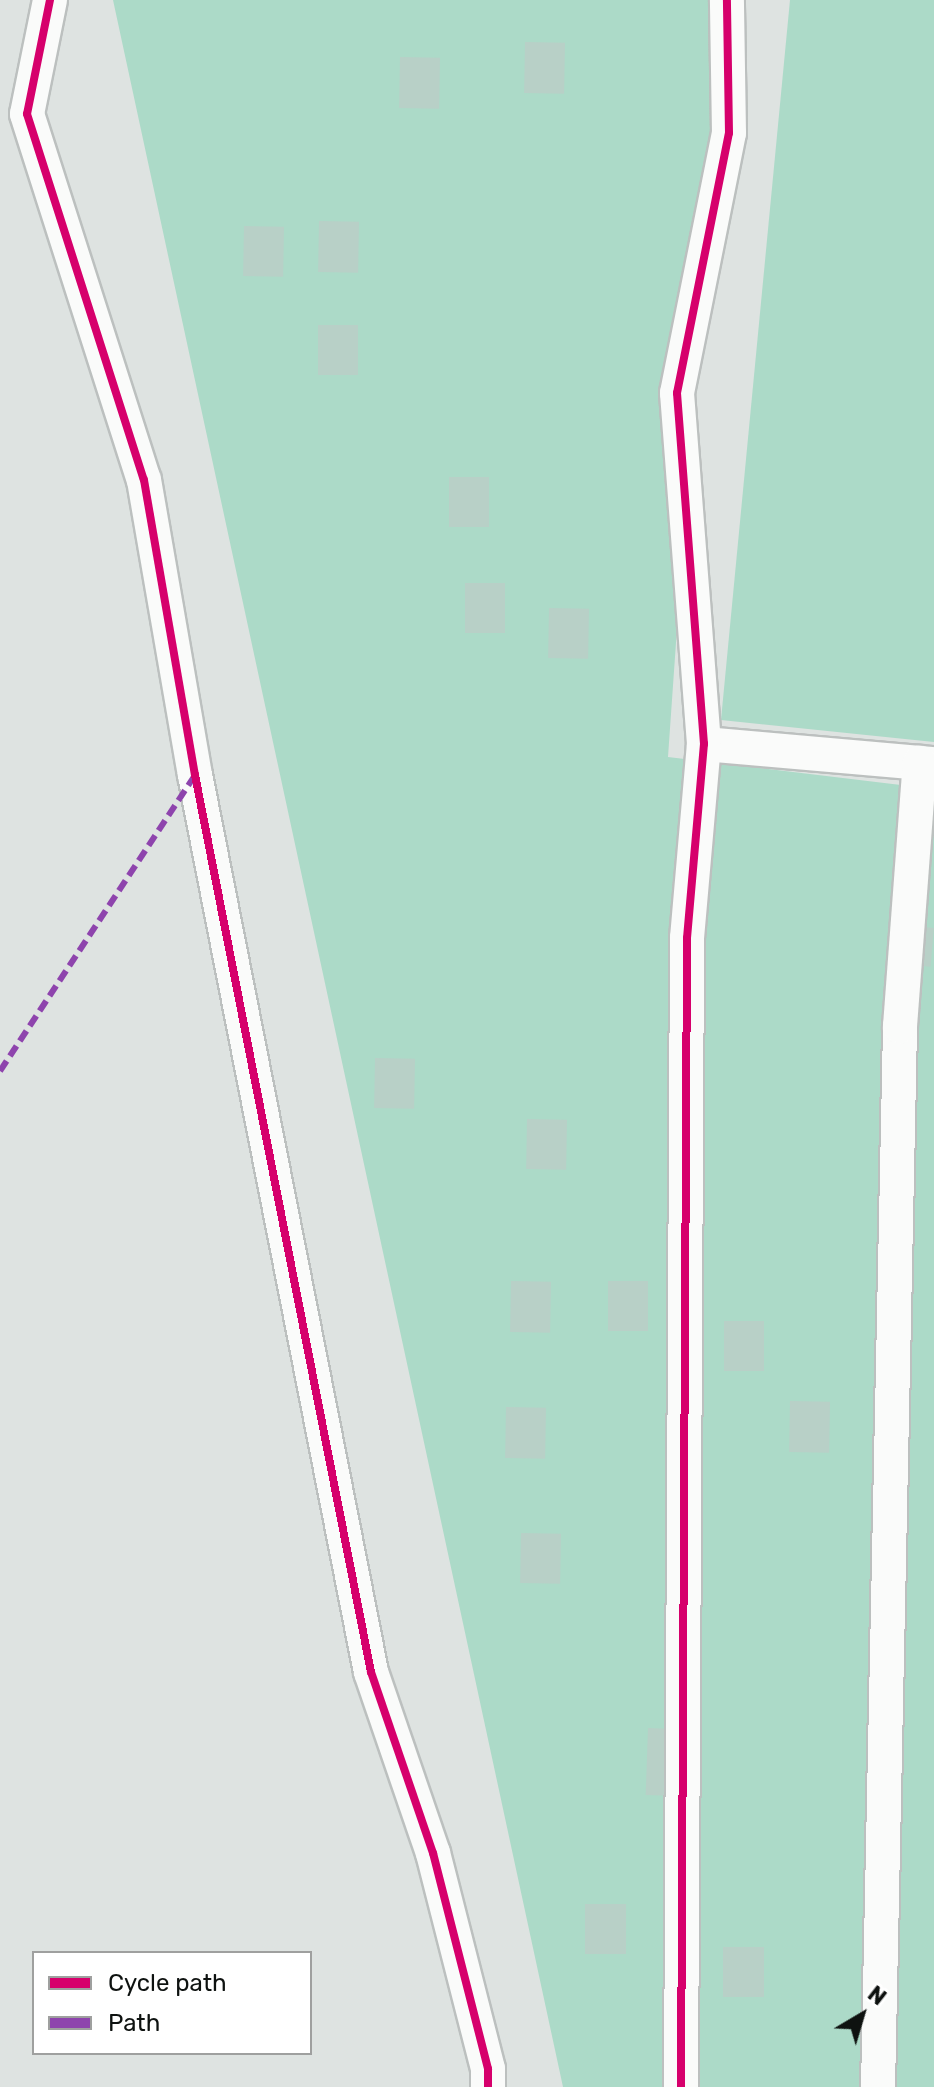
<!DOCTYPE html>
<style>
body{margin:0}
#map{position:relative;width:934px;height:2087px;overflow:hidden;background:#dee3e1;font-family:Rubik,sans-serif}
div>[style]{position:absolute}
.green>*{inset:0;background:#acdac8}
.building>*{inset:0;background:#b8d0c7;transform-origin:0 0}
.roads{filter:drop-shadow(2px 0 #bcc0bf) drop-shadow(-2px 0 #bcc0bf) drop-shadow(0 2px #bcc0bf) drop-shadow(0 -2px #bcc0bf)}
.minor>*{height:34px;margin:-17px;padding:0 17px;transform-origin:17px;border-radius:17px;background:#fafbfa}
.quiet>*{height:6px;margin-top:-3px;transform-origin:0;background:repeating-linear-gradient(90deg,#8e44ad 0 12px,transparent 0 18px)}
.cycleway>*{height:8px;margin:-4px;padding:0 4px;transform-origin:4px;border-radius:4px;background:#d6006c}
span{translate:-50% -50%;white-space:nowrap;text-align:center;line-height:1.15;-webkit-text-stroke:8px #fff;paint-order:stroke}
.legend{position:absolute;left:32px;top:1951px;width:280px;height:104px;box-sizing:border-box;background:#fff;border:2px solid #9fa09f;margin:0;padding:10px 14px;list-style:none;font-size:24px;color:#0e1210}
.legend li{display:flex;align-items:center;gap:16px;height:40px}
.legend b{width:40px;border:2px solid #9fa09f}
.north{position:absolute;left:822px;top:1975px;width:80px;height:80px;-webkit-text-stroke:6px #fff;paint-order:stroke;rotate:38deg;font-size:22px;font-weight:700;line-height:32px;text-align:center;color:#0e1210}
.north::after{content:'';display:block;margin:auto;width:28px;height:36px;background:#0e1210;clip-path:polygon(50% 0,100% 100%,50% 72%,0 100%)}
</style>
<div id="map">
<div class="green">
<i style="clip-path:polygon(113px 0,721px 0,668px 757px,934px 789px,934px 2087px,563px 2087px)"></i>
<i style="clip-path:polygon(790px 0,934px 0,934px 742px,721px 720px)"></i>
</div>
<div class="building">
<i style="left:525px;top:42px;width:40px;height:51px;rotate:1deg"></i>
<i style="left:400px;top:57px;width:40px;height:51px;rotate:1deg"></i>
<i style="left:319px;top:221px;width:40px;height:51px;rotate:1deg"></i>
<i style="left:244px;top:226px;width:40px;height:50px;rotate:1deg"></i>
<i style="left:318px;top:325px;width:40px;height:50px"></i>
<i style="left:449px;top:477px;width:40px;height:50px"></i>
<i style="left:465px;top:583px;width:40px;height:50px"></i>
<i style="left:549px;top:608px;width:40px;height:50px;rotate:1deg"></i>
<i style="left:912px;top:926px;width:22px;height:39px;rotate:5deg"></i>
<i style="left:375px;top:1058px;width:40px;height:50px;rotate:1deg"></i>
<i style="left:527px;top:1119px;width:40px;height:50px;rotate:1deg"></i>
<i style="left:511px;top:1281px;width:40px;height:51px;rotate:1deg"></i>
<i style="left:608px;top:1281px;width:40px;height:50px"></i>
<i style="left:724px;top:1321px;width:40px;height:50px"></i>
<i style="left:790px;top:1401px;width:40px;height:51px;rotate:1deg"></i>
<i style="left:506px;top:1407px;width:40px;height:51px;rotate:1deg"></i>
<i style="left:521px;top:1533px;width:40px;height:50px;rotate:1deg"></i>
<i style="left:648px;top:1728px;width:26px;height:67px;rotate:2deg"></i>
<i style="left:585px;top:1904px;width:41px;height:50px"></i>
<i style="left:723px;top:1947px;width:41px;height:50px"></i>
</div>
<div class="roads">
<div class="minor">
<i style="left:50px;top:0;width:116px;rotate:101.4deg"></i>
<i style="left:27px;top:114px;width:384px;rotate:72.3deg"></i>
<i style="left:144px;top:480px;width:299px;rotate:80.2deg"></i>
<i style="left:195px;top:775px;width:914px;rotate:78.9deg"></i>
<i style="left:371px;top:1672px;width:191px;rotate:71.1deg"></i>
<i style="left:433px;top:1853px;width:223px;rotate:75.7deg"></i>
<i style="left:488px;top:2069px;width:18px;rotate:90deg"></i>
<i style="left:704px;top:744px;width:231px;rotate:5deg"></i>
<i style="left:681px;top:2087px;width:1149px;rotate:-89.7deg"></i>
<i style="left:687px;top:938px;width:195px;rotate:-85deg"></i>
<i style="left:704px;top:744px;width:352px;rotate:-94.4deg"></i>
<i style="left:677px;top:393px;width:265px;rotate:-78.7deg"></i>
<i style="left:729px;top:133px;width:133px;rotate:-90.9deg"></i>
<i style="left:878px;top:2087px;width:1061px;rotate:-88.81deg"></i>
<i style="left:900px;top:1026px;width:264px;rotate:-85.7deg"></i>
</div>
</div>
<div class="quiet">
<i style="left:0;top:1071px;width:354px;rotate:-56.6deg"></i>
</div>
<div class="cycleway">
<i style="left:50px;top:0;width:116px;rotate:101.4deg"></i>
<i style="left:27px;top:114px;width:384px;rotate:72.3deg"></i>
<i style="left:144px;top:480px;width:299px;rotate:80.2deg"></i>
<i style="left:195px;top:775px;width:914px;rotate:78.9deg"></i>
<i style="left:371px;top:1672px;width:191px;rotate:71.1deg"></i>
<i style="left:433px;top:1853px;width:223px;rotate:75.7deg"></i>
<i style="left:488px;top:2069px;width:18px;rotate:90deg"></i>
<i style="left:681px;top:2087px;width:1149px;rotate:-89.7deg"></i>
<i style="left:687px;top:938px;width:195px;rotate:-85deg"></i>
<i style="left:704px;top:744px;width:352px;rotate:-94.4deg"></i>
<i style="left:677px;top:393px;width:265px;rotate:-78.7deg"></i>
<i style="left:729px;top:133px;width:133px;rotate:-90.9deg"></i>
</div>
<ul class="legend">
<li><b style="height:10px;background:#d6006c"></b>Cycle path</li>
<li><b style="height:10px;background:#8e44ad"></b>Path</li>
</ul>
<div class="north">N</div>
</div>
